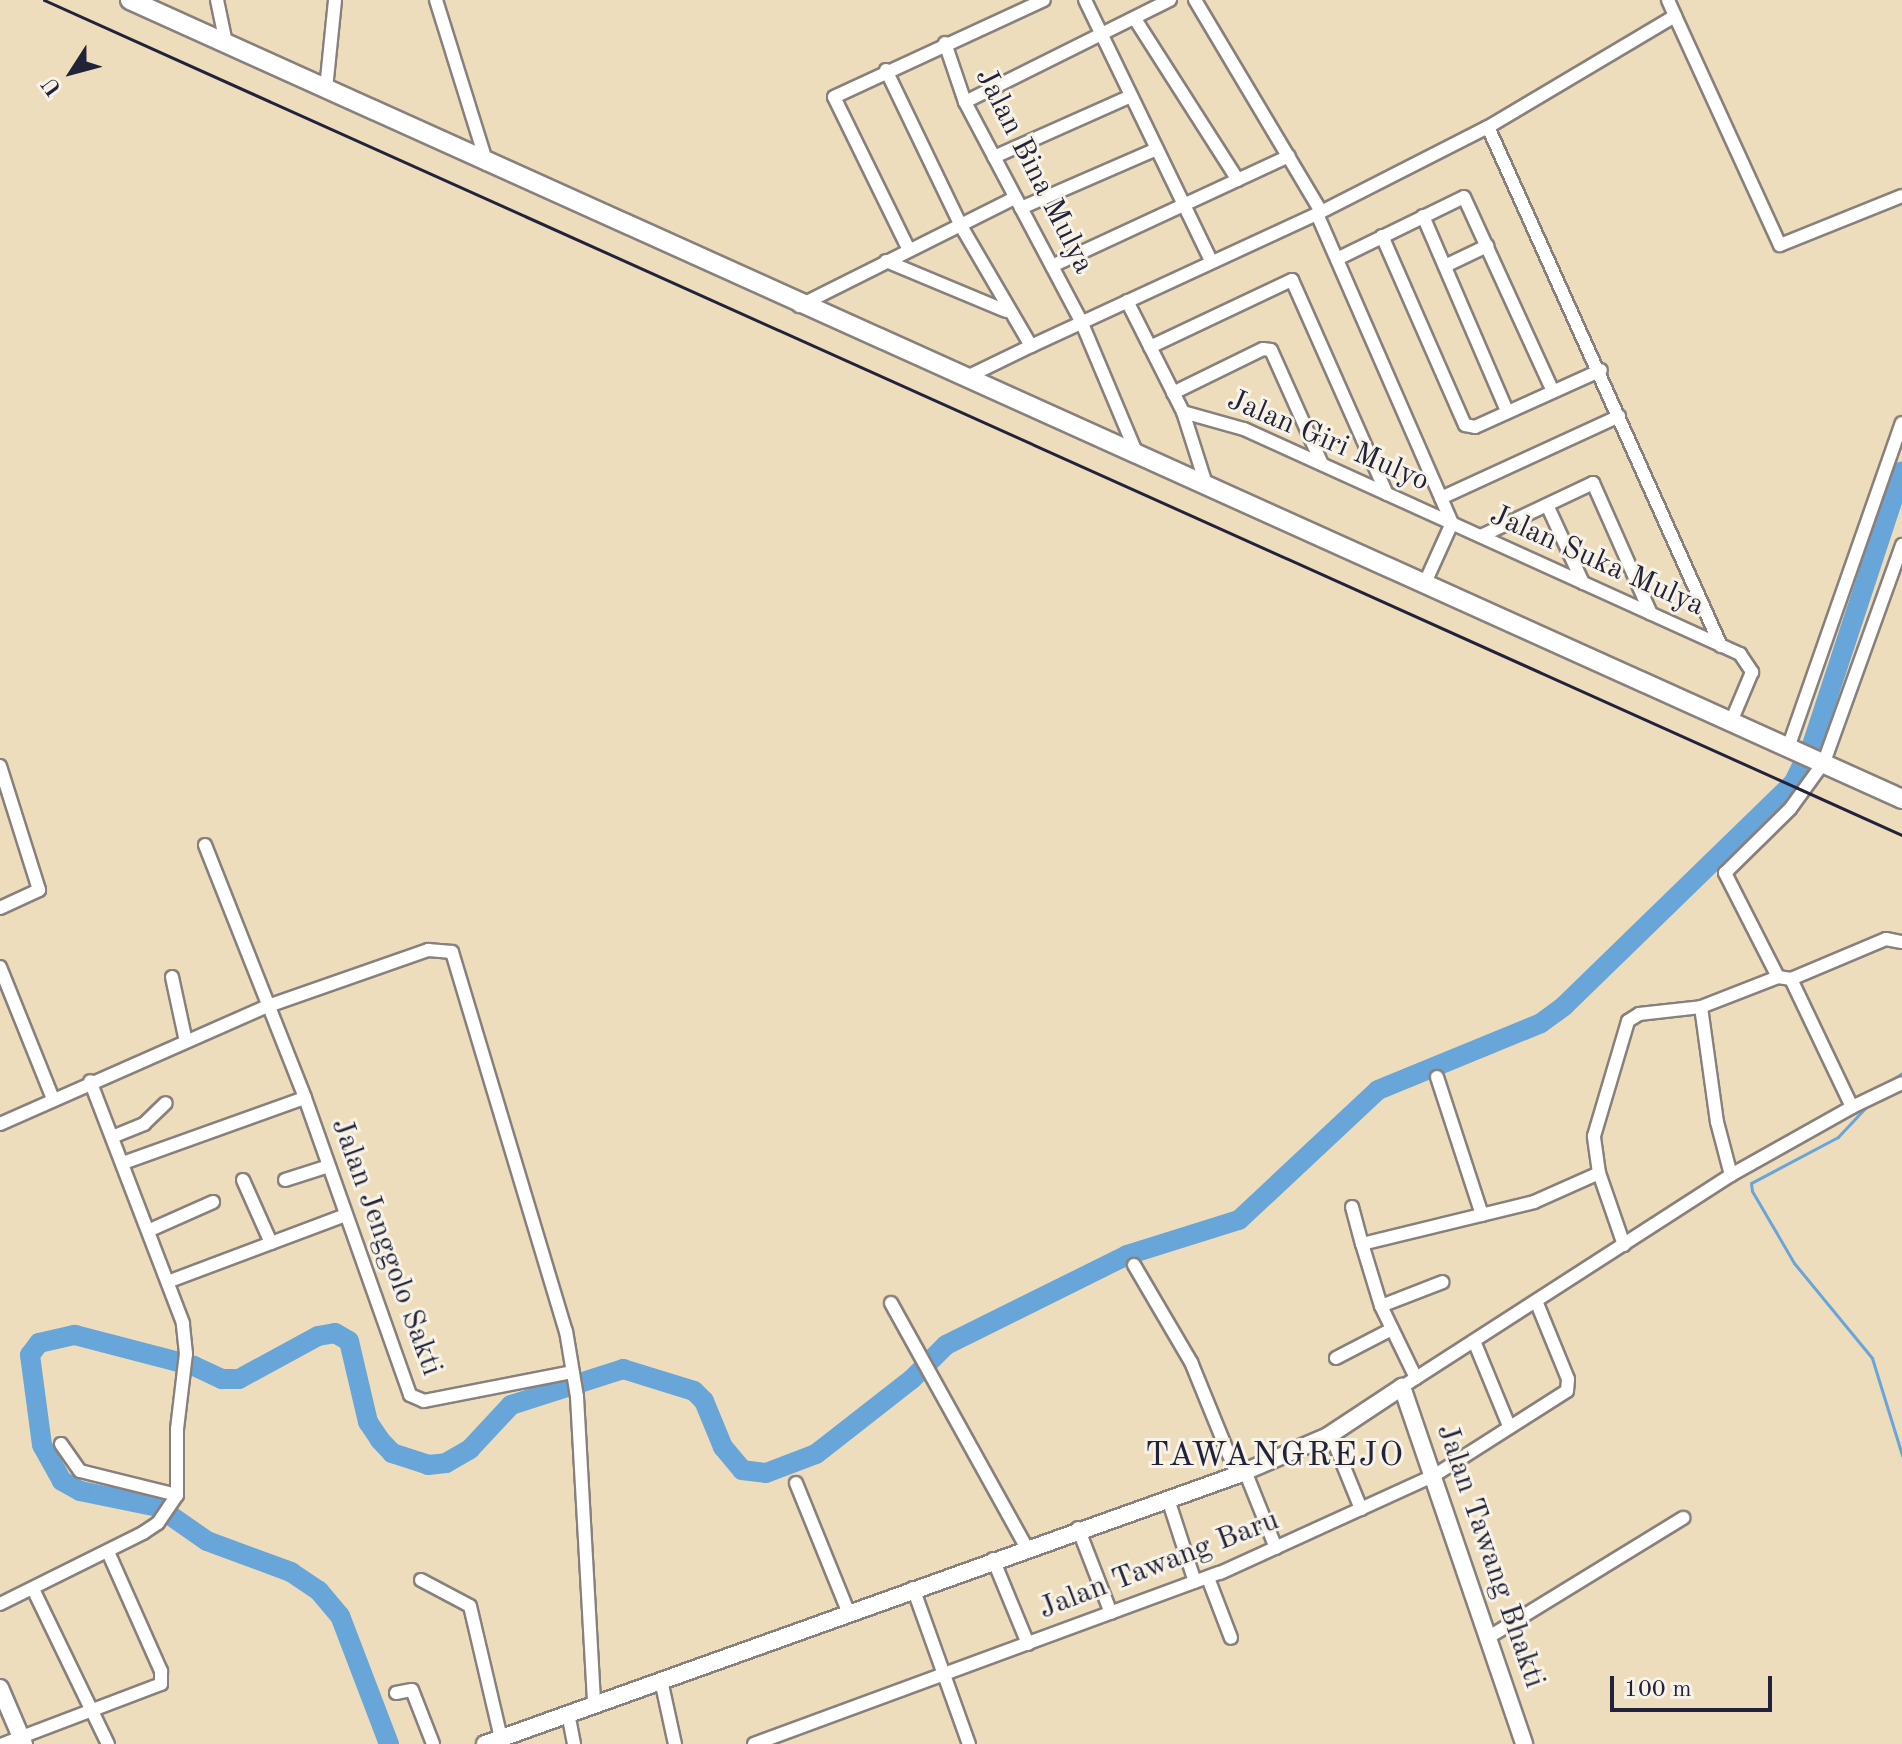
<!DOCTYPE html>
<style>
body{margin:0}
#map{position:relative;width:1902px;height:1744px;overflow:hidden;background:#eeddbc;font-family:"Old Standard TT",serif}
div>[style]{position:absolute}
.stream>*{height:3px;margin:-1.5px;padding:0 1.5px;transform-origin:1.5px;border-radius:1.5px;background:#68a5d9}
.river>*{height:20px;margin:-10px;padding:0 10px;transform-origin:10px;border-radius:10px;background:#68a5d9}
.roads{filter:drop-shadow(2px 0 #88807c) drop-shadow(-2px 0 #88807c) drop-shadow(0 2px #88807c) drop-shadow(0 -2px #88807c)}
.minor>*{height:12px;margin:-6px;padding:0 6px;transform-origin:6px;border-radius:6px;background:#fff}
.tertiary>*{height:16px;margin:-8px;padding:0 8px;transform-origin:8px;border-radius:8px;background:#fff}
.secondary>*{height:18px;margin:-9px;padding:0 9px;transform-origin:9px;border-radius:9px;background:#fff}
.rail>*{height:3px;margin:-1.5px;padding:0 1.5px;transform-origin:1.5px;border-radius:1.5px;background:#22223b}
span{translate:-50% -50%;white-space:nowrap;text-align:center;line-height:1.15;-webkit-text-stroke:6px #f7f3e8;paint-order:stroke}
.street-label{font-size:30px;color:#22223b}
.quarter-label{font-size:34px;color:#22223b;letter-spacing:2px}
.north{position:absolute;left:32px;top:32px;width:80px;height:80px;-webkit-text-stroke:6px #f7f3e8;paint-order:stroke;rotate:234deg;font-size:22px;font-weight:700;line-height:32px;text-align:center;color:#22223b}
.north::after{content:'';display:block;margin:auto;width:28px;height:36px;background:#22223b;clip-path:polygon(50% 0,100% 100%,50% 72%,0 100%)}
.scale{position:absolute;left:1610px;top:1676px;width:162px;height:36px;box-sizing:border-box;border:4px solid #22223b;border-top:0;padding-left:10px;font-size:24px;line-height:28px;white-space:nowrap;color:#22223b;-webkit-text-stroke:6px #f7f3e8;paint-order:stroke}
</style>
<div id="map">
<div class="stream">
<i style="left:1882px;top:1087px;width:24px;rotate:-35deg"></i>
<i style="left:1868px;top:1105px;width:44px;rotate:133.2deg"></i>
<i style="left:1838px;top:1137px;width:98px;rotate:152.1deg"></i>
<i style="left:1751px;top:1183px;width:8px;rotate:83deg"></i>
<i style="left:1752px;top:1191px;width:83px;rotate:59.7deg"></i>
<i style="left:1794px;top:1263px;width:123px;rotate:50.6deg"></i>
<i style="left:1872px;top:1358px;width:102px;rotate:72.8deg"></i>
</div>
<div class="river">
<i style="left:389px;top:1744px;width:137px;rotate:-110.9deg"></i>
<i style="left:340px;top:1616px;width:33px;rotate:-130deg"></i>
<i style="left:319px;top:1591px;width:34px;rotate:-146deg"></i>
<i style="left:291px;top:1572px;width:90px;rotate:-159.7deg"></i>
<i style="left:207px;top:1541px;width:60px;rotate:-145.2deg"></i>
<i style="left:158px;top:1507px;width:80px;rotate:-168.4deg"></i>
<i style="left:80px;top:1491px;width:21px;rotate:-151deg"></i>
<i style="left:62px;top:1481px;width:41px;rotate:-119.1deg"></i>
<i style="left:42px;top:1445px;width:91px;rotate:-97.6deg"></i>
<i style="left:30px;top:1355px;width:15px;rotate:-53deg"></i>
<i style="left:39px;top:1343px;width:37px;rotate:-13deg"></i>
<i style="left:75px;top:1335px;width:123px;rotate:14.6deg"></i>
<i style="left:194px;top:1366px;width:31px;rotate:25deg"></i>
<i style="left:222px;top:1379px;width:17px"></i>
<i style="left:239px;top:1379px;width:90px;rotate:-28.6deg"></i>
<i style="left:318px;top:1336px;width:17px;rotate:-10deg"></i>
<i style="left:335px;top:1333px;width:16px;rotate:30deg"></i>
<i style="left:349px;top:1341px;width:83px;rotate:76.8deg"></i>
<i style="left:368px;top:1422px;width:22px;rotate:56deg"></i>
<i style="left:380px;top:1440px;width:18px;rotate:47deg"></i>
<i style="left:392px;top:1453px;width:38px;rotate:18deg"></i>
<i style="left:428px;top:1465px;width:18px;rotate:-6deg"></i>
<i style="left:446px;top:1463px;width:28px;rotate:-30deg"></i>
<i style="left:470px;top:1449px;width:60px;rotate:-47deg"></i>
<i style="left:511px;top:1405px;width:118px;rotate:-17.8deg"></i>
<i style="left:623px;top:1369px;width:74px;rotate:17.2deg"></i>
<i style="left:694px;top:1391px;width:14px;rotate:45deg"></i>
<i style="left:704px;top:1401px;width:50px;rotate:67.6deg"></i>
<i style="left:723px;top:1447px;width:30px;rotate:50deg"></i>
<i style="left:742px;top:1470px;width:24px;rotate:7deg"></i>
<i style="left:766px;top:1473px;width:53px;rotate:-20.8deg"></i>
<i style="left:816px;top:1454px;width:122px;rotate:-38deg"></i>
<i style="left:912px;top:1379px;width:48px;rotate:-45deg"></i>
<i style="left:946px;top:1345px;width:202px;rotate:-26.4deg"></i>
<i style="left:1127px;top:1255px;width:117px;rotate:-17.4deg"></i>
<i style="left:1239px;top:1220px;width:190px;rotate:-43.1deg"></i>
<i style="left:1378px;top:1090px;width:176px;rotate:-22.3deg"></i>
<i style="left:1541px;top:1023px;width:29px;rotate:-36deg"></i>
<i style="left:1564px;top:1006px;width:321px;rotate:-44.2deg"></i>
<i style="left:1794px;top:782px;width:41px;rotate:-64.1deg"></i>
<i style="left:1812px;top:745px;width:288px;rotate:-71.8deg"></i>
</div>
<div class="roads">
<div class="minor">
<i style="left:217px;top:0;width:44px;rotate:78.2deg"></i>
<i style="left:436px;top:0;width:172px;rotate:72.7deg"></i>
<i style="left:1085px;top:0;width:290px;rotate:64.2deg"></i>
<i style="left:1195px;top:0;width:246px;rotate:59.2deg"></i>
<i style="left:1668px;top:0;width:17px;rotate:66deg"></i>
<i style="left:1135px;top:19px;width:191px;rotate:57.4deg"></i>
<i style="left:945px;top:43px;width:62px;rotate:71.3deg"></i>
<i style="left:965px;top:102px;width:248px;rotate:62.1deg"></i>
<i style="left:1081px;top:321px;width:144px;rotate:67.2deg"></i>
<i style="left:886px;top:70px;width:173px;rotate:64.3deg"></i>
<i style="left:961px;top:226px;width:139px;rotate:59.7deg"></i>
<i style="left:1031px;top:346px;width:315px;rotate:-24.8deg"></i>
<i style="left:1317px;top:214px;width:192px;rotate:-27deg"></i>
<i style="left:1488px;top:127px;width:217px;rotate:-30.7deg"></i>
<i style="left:1675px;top:16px;width:252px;rotate:65.4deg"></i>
<i style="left:1780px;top:245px;width:131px;rotate:-21.9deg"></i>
<i style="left:326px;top:89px;width:89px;rotate:-84.2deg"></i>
<i style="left:965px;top:102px;width:229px;rotate:-26.5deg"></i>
<i style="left:1488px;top:127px;width:569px;rotate:65.82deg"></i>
<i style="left:994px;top:157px;width:150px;rotate:-24deg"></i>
<i style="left:1021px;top:208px;width:148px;rotate:-23.5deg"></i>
<i style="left:1317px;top:214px;width:337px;rotate:66.4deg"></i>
<i style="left:1452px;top:523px;width:68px;rotate:114.3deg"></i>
<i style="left:1423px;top:216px;width:212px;rotate:66.7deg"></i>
<i style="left:1382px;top:236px;width:206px;rotate:66.3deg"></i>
<i style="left:1465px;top:425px;width:10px;rotate:11deg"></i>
<i style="left:1475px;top:427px;width:138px;rotate:-24.3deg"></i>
<i style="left:909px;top:250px;width:170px;rotate:-116.1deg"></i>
<i style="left:834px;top:97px;width:231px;rotate:-24.8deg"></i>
<i style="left:1337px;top:259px;width:141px;rotate:-26deg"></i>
<i style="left:1464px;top:197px;width:213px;rotate:65.4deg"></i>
<i style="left:886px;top:261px;width:130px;rotate:22.6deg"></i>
<i style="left:1052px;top:266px;width:261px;rotate:-24.9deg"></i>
<i style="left:1445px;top:266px;width:47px;rotate:-25.5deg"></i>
<i style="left:1127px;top:301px;width:124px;rotate:63.2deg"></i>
<i style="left:1183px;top:412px;width:79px;rotate:72.3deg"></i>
<i style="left:799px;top:306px;width:241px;rotate:-26.6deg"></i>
<i style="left:1150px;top:347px;width:157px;rotate:-25.3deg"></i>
<i style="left:1292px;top:280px;width:234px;rotate:66.1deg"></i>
<i style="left:965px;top:378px;width:73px;rotate:-25.9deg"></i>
<i style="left:1173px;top:393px;width:100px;rotate:-26.1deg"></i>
<i style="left:1263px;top:349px;width:8px;rotate:7deg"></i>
<i style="left:1271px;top:350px;width:125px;rotate:65.9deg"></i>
<i style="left:1183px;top:412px;width:63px;rotate:15.6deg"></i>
<i style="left:1244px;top:429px;width:545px;rotate:24.4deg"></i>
<i style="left:1740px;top:654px;width:22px;rotate:56deg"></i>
<i style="left:1752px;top:672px;width:54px;rotate:112.8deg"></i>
<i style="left:1441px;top:498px;width:196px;rotate:-24.7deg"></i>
<i style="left:1547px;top:505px;width:86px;rotate:65.2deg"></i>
<i style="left:1481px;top:536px;width:124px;rotate:-25.3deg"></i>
<i style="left:1593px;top:483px;width:143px;rotate:66.1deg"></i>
<i style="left:1789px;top:745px;width:341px;rotate:-70.7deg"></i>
<i style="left:0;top:766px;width:130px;rotate:72.5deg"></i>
<i style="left:39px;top:890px;width:43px;rotate:155.2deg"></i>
<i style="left:205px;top:845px;width:272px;rotate:68.4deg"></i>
<i style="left:305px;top:1098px;width:315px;rotate:70.5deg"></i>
<i style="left:410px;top:1395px;width:15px;rotate:23deg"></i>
<i style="left:424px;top:1401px;width:151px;rotate:-11.1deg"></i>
<i style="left:0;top:967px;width:142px;rotate:68.1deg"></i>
<i style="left:172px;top:977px;width:66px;rotate:77.8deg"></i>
<i style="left:1791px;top:979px;width:103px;rotate:-22.8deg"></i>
<i style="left:1886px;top:939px;width:16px;rotate:11deg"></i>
<i style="left:1701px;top:1007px;width:116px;rotate:82.1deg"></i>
<i style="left:1717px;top:1122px;width:55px;rotate:75.2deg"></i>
<i style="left:1437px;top:1077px;width:145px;rotate:71.9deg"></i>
<i style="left:1852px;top:1107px;width:55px;rotate:-25.6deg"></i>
<i style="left:0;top:1124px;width:293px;rotate:-23.8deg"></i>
<i style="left:268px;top:1006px;width:170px;rotate:-19.3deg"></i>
<i style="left:428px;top:950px;width:24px;rotate:5deg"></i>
<i style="left:452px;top:952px;width:396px;rotate:73.3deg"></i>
<i style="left:566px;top:1331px;width:67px;rotate:80.5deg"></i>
<i style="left:577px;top:1397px;width:307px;rotate:86.8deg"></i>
<i style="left:112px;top:1137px;width:35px;rotate:-22deg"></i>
<i style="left:144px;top:1124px;width:30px;rotate:-44deg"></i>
<i style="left:123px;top:1163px;width:193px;rotate:-19.7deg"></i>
<i style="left:243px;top:1180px;width:69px;rotate:66deg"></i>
<i style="left:285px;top:1180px;width:46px;rotate:-17.7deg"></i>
<i style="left:1352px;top:1207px;width:38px;rotate:75deg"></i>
<i style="left:150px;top:1230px;width:69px;rotate:-24deg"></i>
<i style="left:1624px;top:1245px;width:76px;rotate:-109.1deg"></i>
<i style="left:1599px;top:1173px;width:37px;rotate:-98deg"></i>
<i style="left:1594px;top:1136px;width:120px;rotate:-73.5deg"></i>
<i style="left:1628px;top:1021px;width:13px;rotate:-32deg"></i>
<i style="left:1639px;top:1014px;width:62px;rotate:-6.4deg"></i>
<i style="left:1701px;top:1007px;width:83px;rotate:-21.3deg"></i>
<i style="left:1134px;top:1265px;width:113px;rotate:59.6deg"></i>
<i style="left:1191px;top:1362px;width:122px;rotate:67.8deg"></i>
<i style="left:170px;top:1281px;width:188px;rotate:-20.6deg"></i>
<i style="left:891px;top:1303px;width:279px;rotate:61deg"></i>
<i style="left:1381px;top:1306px;width:66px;rotate:-21.2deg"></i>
<i style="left:1474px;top:1341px;width:92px;rotate:67.6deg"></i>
<i style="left:1336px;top:1358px;width:63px;rotate:-27.4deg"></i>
<i style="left:1416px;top:1378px;width:80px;rotate:-115.9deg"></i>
<i style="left:1381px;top:1306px;width:65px;rotate:-107deg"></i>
<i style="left:1362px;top:1244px;width:177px;rotate:-13.7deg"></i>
<i style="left:1534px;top:1202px;width:71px;rotate:-24deg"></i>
<i style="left:1402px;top:1387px;width:391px;rotate:-32.8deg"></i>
<i style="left:1731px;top:1175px;width:139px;rotate:-29.3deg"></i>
<i style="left:1852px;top:1107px;width:142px;rotate:-115.5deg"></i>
<i style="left:1791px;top:979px;width:13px;rotate:-171deg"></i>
<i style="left:1778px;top:977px;width:117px;rotate:-117deg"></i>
<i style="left:1725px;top:873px;width:91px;rotate:-44.6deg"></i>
<i style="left:1790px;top:809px;width:58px;rotate:-54.1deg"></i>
<i style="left:1824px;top:762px;width:231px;rotate:-70.2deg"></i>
<i style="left:1331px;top:1435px;width:80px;rotate:67.9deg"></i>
<i style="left:61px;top:1444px;width:33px;rotate:55deg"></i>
<i style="left:80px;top:1471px;width:100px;rotate:13.9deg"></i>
<i style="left:1245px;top:1471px;width:83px;rotate:68.1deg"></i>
<i style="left:796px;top:1483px;width:138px;rotate:67.9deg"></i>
<i style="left:1168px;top:1499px;width:87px;rotate:72deg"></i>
<i style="left:1078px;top:1528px;width:91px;rotate:68.8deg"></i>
<i style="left:993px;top:1559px;width:92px;rotate:67.6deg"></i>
<i style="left:1208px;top:1578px;width:64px;rotate:69deg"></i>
<i style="left:421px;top:1580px;width:55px;rotate:28deg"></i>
<i style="left:470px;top:1606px;width:136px;rotate:76.8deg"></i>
<i style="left:913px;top:1588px;width:166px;rotate:70.3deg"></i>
<i style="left:33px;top:1589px;width:172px;rotate:64.2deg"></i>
<i style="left:0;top:1604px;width:160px;rotate:-26.4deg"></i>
<i style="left:143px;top:1533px;width:18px;rotate:-34deg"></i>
<i style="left:158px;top:1523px;width:34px;rotate:-56deg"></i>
<i style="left:177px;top:1495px;width:66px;rotate:-90deg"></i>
<i style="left:177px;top:1429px;width:76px;rotate:-83.2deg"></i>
<i style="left:186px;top:1354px;width:31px;rotate:-96deg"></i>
<i style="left:183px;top:1323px;width:259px;rotate:-111deg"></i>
<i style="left:1489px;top:1637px;width:228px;rotate:-31.5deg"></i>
<i style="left:661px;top:1680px;width:66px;rotate:77.7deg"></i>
<i style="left:396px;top:1693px;width:16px;rotate:-11deg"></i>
<i style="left:412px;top:1690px;width:58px;rotate:68.7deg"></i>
<i style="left:568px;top:1713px;width:32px;rotate:79deg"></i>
<i style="left:3px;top:1744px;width:169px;rotate:-20.8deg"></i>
<i style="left:161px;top:1684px;width:13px;rotate:-90deg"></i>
<i style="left:161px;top:1671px;width:130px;rotate:-114deg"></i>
<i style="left:754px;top:1744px;width:496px;rotate:-20.2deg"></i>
<i style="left:1220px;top:1573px;width:236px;rotate:-24.5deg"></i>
<i style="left:1435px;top:1475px;width:156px;rotate:-32.5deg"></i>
<i style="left:1567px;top:1391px;width:12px;rotate:-85deg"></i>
<i style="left:1568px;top:1379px;width:84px;rotate:-112.3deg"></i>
</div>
<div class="tertiary">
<i style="left:0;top:1688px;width:61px;rotate:66.8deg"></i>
<i style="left:485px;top:1744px;width:799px;rotate:-19.68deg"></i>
<i style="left:1237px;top:1475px;width:99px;rotate:-23.2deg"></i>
<i style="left:1328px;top:1436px;width:89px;rotate:-33.5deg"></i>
<i style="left:1402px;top:1387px;width:377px;rotate:71.1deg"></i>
</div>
<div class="secondary">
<i style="left:130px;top:0;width:1944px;rotate:24.27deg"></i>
</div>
</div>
<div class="rail">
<i style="left:44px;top:0;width:2037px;rotate:24.2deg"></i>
</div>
<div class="street-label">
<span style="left:1034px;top:171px;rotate:63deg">Jalan Bina Mulya</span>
<span style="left:1328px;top:441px;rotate:23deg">Jalan Giri Mulyo</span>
<span style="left:1597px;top:561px;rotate:24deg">Jalan Suka Mulya</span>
<span style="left:386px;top:1247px;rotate:70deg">Jalan Jenggolo Sakti</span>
<span style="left:1490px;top:1556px;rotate:71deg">Jalan Tawang Bhakti</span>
<span style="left:1159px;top:1565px;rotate:-21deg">Jalan Tawang Baru</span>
</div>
<div class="quarter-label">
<span style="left:1275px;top:1457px">TAWANGREJO</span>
</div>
<div class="north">U</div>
<div class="scale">100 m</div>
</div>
